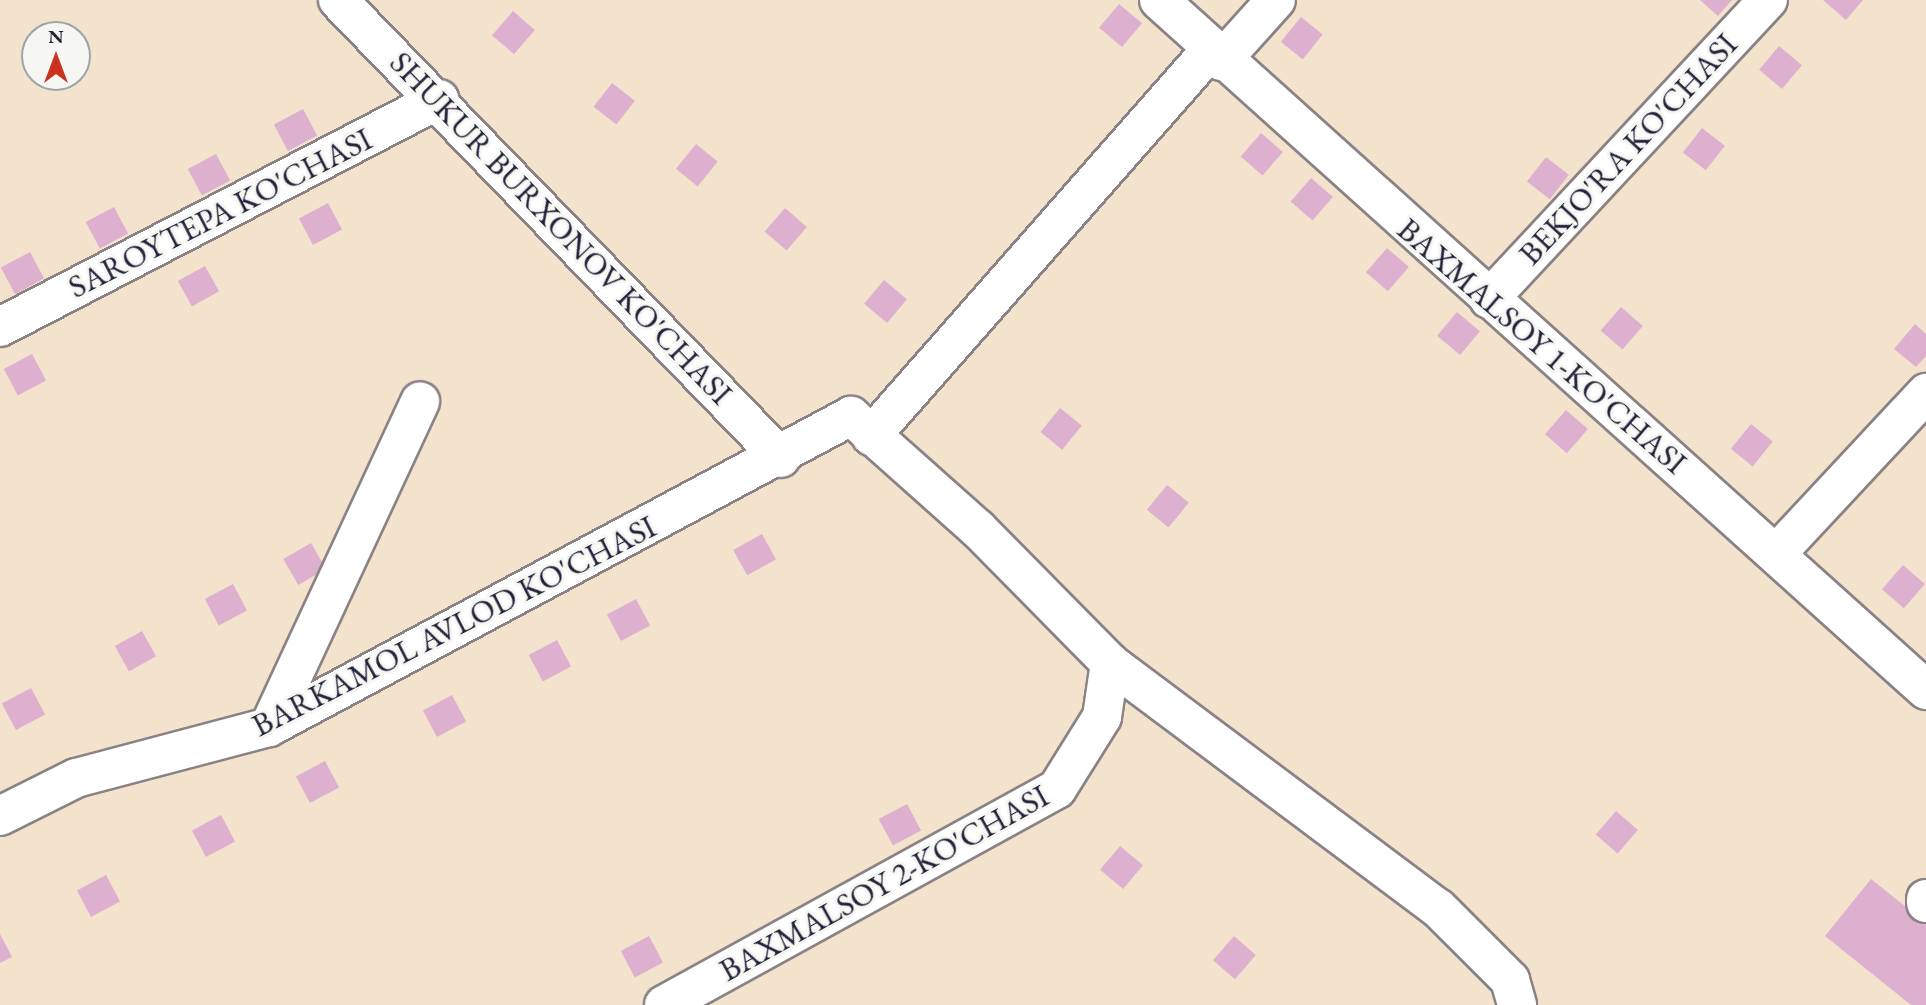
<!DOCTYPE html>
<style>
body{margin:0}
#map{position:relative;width:1926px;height:1005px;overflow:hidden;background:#f3e3cd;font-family:"EB Garamond",serif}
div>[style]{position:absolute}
.building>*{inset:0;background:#deb0d0;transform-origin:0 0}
.roads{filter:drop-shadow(2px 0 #8a8284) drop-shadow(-2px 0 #8a8284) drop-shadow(0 2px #8a8284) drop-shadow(0 -2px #8a8284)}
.minor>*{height:38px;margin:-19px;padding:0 19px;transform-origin:19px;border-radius:19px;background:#fff}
span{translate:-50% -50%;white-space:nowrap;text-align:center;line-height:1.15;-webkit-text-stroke:6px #f6f6f2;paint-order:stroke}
.street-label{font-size:32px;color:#22223b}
.north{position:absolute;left:21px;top:21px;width:70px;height:70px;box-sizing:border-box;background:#f6f6f2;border:2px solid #a1a1a9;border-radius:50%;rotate:0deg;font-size:19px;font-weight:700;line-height:28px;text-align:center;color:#22223b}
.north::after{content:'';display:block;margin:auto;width:24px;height:32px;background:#c8321e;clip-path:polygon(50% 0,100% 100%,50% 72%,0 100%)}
</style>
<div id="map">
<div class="building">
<i style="clip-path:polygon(1700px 0,1732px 0,1718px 16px)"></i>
<i style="clip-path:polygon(1823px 0,1863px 0,1846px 20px)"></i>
<i style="left:1119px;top:4px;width:30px;height:31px;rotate:40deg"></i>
<i style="left:513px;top:11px;width:29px;height:32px;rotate:41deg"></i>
<i style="left:1301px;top:17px;width:28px;height:32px;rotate:39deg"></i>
<i style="left:1779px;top:46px;width:30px;height:31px;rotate:40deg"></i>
<i style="left:612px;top:83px;width:29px;height:30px;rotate:38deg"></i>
<i style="left:303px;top:109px;width:30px;height:33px;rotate:62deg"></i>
<i style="left:1702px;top:128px;width:29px;height:31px;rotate:38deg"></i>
<i style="left:1261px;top:133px;width:29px;height:31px;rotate:41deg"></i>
<i style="left:696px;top:144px;width:28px;height:32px;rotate:39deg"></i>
<i style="left:216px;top:154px;width:30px;height:32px;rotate:62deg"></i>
<i style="left:1546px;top:157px;width:29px;height:31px;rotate:38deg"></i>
<i style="left:1311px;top:178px;width:29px;height:31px;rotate:41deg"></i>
<i style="left:328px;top:203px;width:30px;height:33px;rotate:62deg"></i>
<i style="left:114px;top:207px;width:30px;height:32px;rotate:62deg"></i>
<i style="left:785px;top:208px;width:29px;height:31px;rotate:41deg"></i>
<i style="left:1387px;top:248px;width:29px;height:32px;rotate:41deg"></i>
<i style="left:30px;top:252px;width:30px;height:33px;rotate:62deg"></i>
<i style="left:205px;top:266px;width:29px;height:31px;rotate:61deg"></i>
<i style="left:884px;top:280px;width:30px;height:31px;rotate:40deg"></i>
<i style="left:1621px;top:307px;width:29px;height:31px;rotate:41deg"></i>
<i style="left:1457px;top:312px;width:30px;height:31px;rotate:40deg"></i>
<i style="clip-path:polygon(1915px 324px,1926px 334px,1926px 356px,1916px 367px,1894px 349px)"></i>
<i style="left:32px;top:354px;width:30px;height:32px;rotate:62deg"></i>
<i style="left:1060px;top:408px;width:28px;height:31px;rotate:39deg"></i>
<i style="left:1566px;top:410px;width:29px;height:32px;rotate:41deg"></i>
<i style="left:1751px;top:424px;width:28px;height:32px;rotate:39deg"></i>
<i style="left:1167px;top:485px;width:28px;height:32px;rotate:39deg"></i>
<i style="left:762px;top:534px;width:29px;height:33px;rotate:61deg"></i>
<i style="left:311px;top:543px;width:30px;height:32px;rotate:60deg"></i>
<i style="left:1903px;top:565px;width:29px;height:32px;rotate:41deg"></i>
<i style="left:233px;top:584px;width:30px;height:32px;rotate:62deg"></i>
<i style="left:636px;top:599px;width:30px;height:33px;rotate:62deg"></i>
<i style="left:142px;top:631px;width:29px;height:31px;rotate:61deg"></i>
<i style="left:557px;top:640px;width:30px;height:32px;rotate:62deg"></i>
<i style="left:31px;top:688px;width:30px;height:33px;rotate:62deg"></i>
<i style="left:452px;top:695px;width:30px;height:33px;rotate:62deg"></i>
<i style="left:325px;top:761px;width:30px;height:33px;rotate:62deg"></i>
<i style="left:907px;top:804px;width:30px;height:32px;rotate:62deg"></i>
<i style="left:1616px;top:811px;width:29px;height:31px;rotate:41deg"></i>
<i style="left:221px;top:815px;width:30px;height:33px;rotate:62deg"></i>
<i style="left:1120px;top:846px;width:30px;height:31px;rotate:40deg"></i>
<i style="left:106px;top:875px;width:30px;height:33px;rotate:62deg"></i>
<i style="clip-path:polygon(1871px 879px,1926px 923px,1926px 1005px,1911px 1005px,1825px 936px)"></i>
<i style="clip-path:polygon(0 934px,12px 957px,0 963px)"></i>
<i style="left:649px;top:936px;width:30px;height:32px;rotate:62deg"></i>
<i style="left:1234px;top:936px;width:29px;height:32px;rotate:41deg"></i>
</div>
<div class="roads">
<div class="minor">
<i style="left:338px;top:0;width:637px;rotate:45.95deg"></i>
<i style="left:1159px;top:0;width:1032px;rotate:41.97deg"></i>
<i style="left:1221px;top:61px;width:82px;rotate:-48deg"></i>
<i style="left:1489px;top:299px;width:409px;rotate:-47deg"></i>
<i style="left:0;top:327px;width:495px;rotate:-27.4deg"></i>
<i style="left:871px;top:436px;width:513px;rotate:-48.64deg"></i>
<i style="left:1777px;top:553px;width:219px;rotate:-47deg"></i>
<i style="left:269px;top:727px;width:359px;rotate:-65.1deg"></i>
<i style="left:0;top:816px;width:85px;rotate:-26.6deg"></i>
<i style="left:76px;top:778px;width:200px;rotate:-14.8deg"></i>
<i style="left:269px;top:727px;width:660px;rotate:-28.12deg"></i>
<i style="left:851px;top:416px;width:170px;rotate:41.7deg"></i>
<i style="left:978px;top:529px;width:188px;rotate:45.4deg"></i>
<i style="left:1110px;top:663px;width:409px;rotate:36.8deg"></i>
<i style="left:1438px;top:908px;width:102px;rotate:45deg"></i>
<i style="left:1510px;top:980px;width:26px;rotate:74deg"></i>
<i style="left:1926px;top:899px;width:4px;rotate:90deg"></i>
<i style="left:664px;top:1005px;width:448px;rotate:-28.8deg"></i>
<i style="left:1057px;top:789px;width:85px;rotate:-58deg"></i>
<i style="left:1102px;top:717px;width:55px;rotate:-81.6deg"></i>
</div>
</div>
<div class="street-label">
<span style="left:1628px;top:149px;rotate:-47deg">BEKJO'RA KO'CHASI</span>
<span style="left:220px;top:213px;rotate:-27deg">SAROYTEPA KO'CHASI</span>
<span style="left:561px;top:228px;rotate:46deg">SHUKUR BURXONOV KO'CHASI</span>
<span style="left:1542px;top:346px;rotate:41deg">BAXMALSOY 1-KO'CHASI</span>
<span style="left:454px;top:626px;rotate:-27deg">BARKAMOL AVLOD KO'CHASI</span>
<span style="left:884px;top:883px;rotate:-29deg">BAXMALSOY 2-KO'CHASI</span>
</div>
<div class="north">N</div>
</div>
